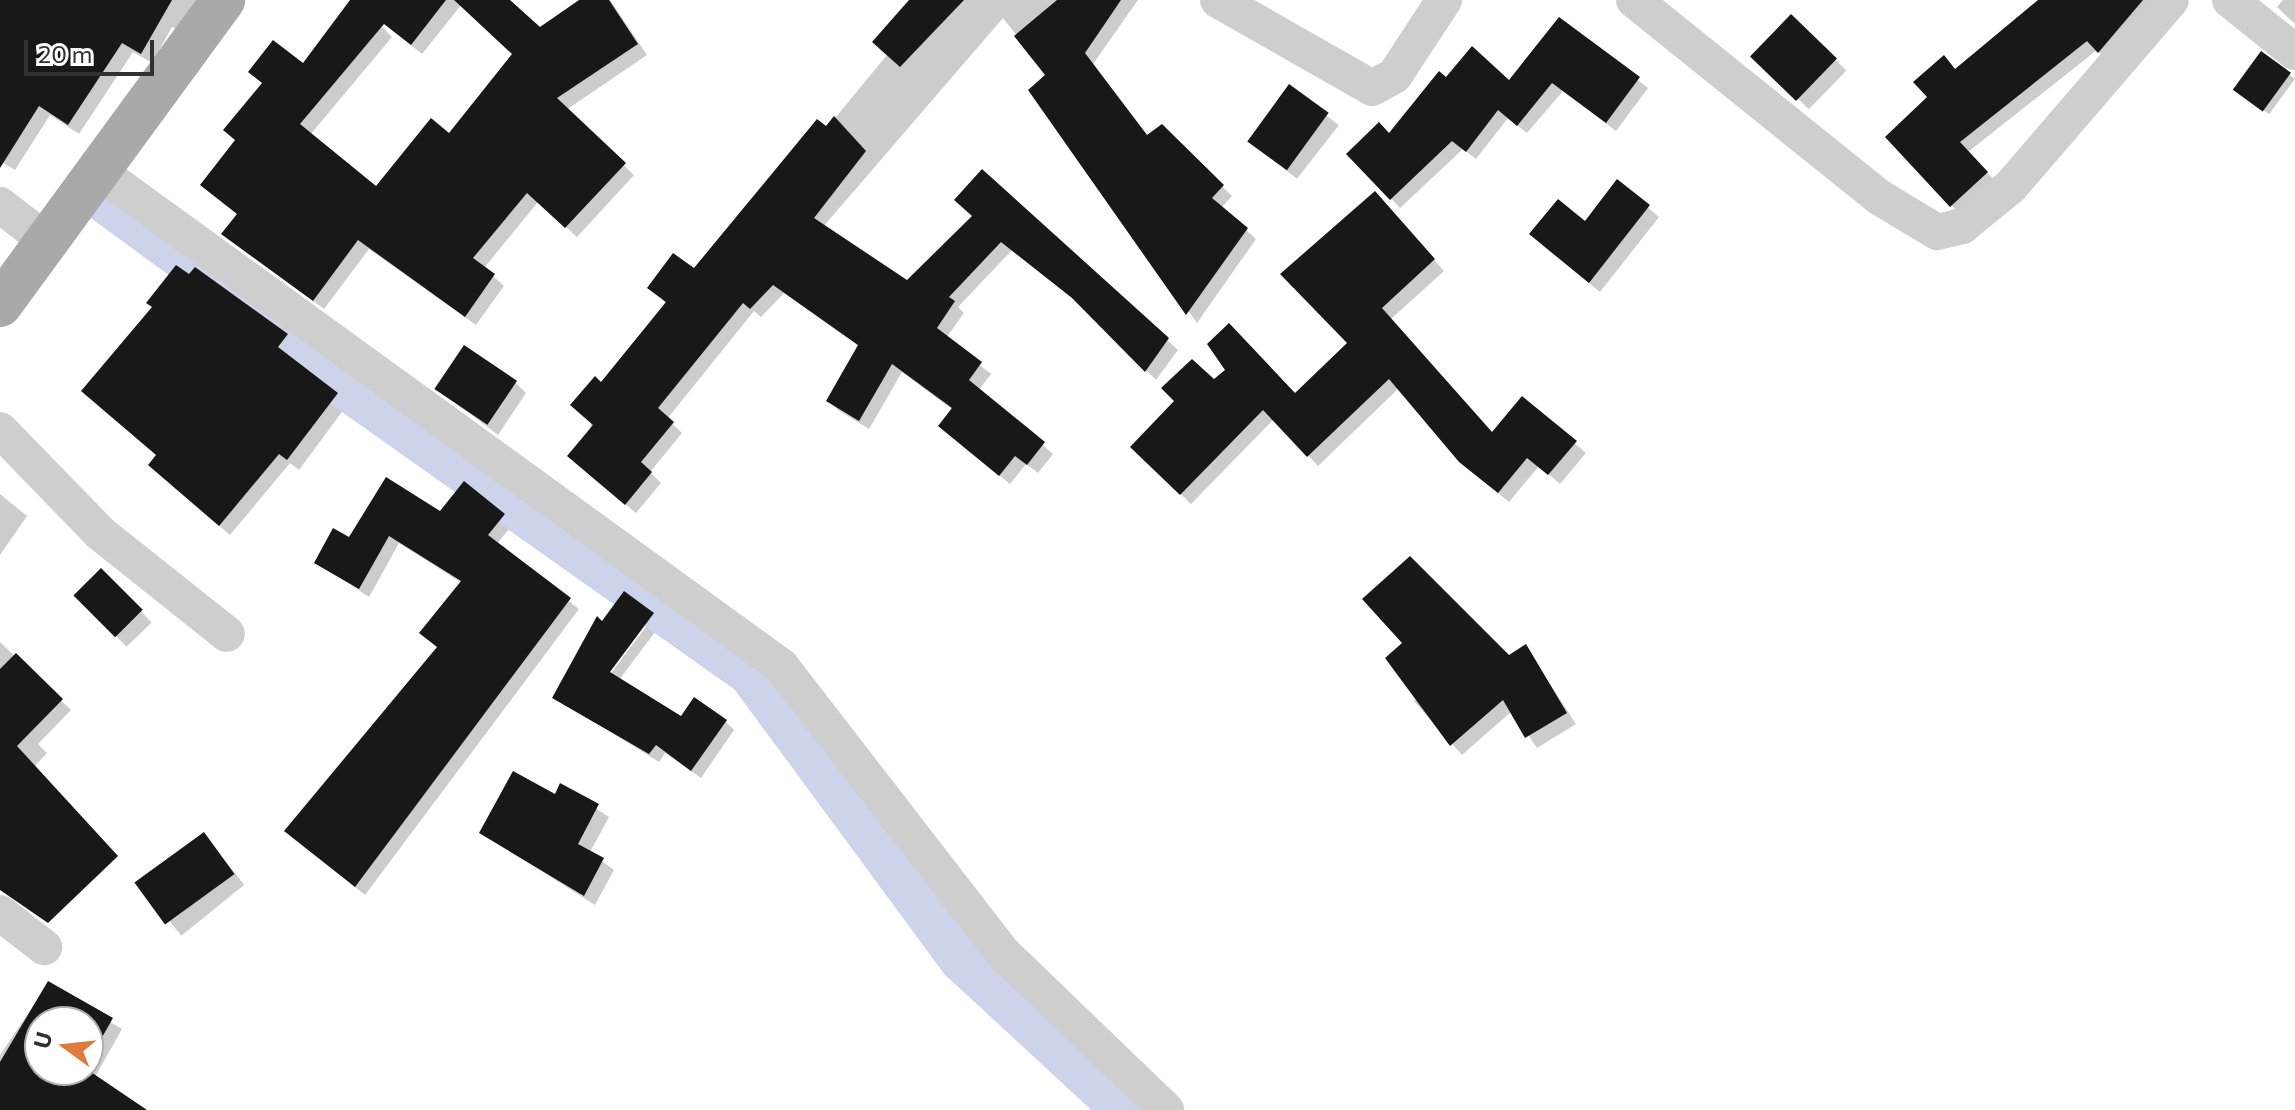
<!DOCTYPE html>
<style>
body{margin:0}
#map{position:relative;width:2295px;height:1110px;overflow:hidden;background:#fff;font-family:Commissioner,sans-serif}
div>[style]{position:absolute}
.shadow>*{inset:0;background:#0003;transform-origin:0 0}
.canal>*{height:46px;margin:-23px;padding:0 23px;transform-origin:23px;border-radius:23px;background:#ced3ec}
.building>*{inset:0;background:#181818;transform-origin:0 0}
.street>*{height:36px;margin:-18px;padding:0 18px;transform-origin:18px;border-radius:18px;background:#cecece}
.primary>*{height:44px;margin:-22px;padding:0 22px;transform-origin:22px;border-radius:22px;background:#a9a9a9}
span{translate:-50% -50%;white-space:nowrap;text-align:center;line-height:1.15;-webkit-text-stroke:8px #fff;paint-order:stroke}
.north{position:absolute;left:24px;top:1006px;width:80px;height:80px;box-sizing:border-box;background:#fff;border:2px solid #adadad;border-radius:50%;rotate:285deg;font-size:22px;font-weight:700;line-height:32px;text-align:center;color:#313131}
.north::after{content:'';display:block;margin:auto;width:28px;height:36px;background:#df7c3d;clip-path:polygon(50% 0,100% 100%,50% 72%,0 100%)}
.scale{position:absolute;left:24px;top:40px;width:130px;height:36px;box-sizing:border-box;border:4px solid #313131;border-top:0;padding-left:10px;font-size:24px;line-height:28px;white-space:nowrap;color:#313131;-webkit-text-stroke:6px #fff;paint-order:stroke}
</style>
<div id="map">
<div class="shadow">
<i style="clip-path:polygon(9px 0,204px 0,185px 33px,172px 27px,152px 63px,133px 52px,79px 134px,50px 115px,15px 170px,0 161px,0 15px)"></i>
<i style="clip-path:polygon(381px 0,458px 0,462px 4px,422px 54px,396px 33px)"></i>
<i style="clip-path:polygon(492px 0,507px 0,540px 29px,583px 0,610px 0,647px 55px,566px 110px,634px 175px,577px 237px,538px 202px,484px 268px,504px 286px,476px 325px,369px 249px,324px 309px,224px 234px,238px 215px,202px 185px,303px 66px,382px 27px,392px 37px,310px 135px,376px 189px,449px 135px,514px 54px)"></i>
<i style="clip-path:polygon(911px 0,1138px 0,1093px 64px,1148px 136px,1162px 127px,1232px 196px,1221px 208px,1256px 239px,1197px 323px,1030px 90px,1048px 75px,1003px 18px,823px 227px,907px 283px,974px 217px,982px 171px,1178px 350px,1156px 380px,1084px 307px,1012px 250px,958px 307px,964px 313px,946px 338px,991px 374px,979px 390px,1053px 454px,1038px 473px,1026px 464px,1010px 484px,951px 436px,953px 410px,902px 372px,869px 429px,838px 410px,828px 400px,860px 347px,784px 293px,761px 317px,754px 311px,667px 419px,682px 433px,650px 472px,661px 483px,636px 513px,580px 466px,601px 385px,667px 304px,649px 288px,694px 270px,826px 129px,887px 55px)"></i>
<i style="clip-path:polygon(2041px 0,2165px 0,2108px 61px,2097px 50px,1968px 152px,1996px 182px,1961px 214px,1951px 205px,1929px 97px)"></i>
<i style="clip-path:polygon(2283px 0,2295px 0,2295px 24px,2277px 7px)"></i>
<i style="left:1791px;top:17px;width:77px;height:54px;rotate:44deg"></i>
<i style="clip-path:polygon(1560px 19px,1648px 88px,1616px 131px,1563px 91px,1527px 133px,1508px 118px,1476px 159px,1463px 149px,1400px 208px,1349px 154px,1390px 136px,1446px 80px,1509px 83px)"></i>
<i style="left:2261px;top:54px;width:42px;height:44px;rotate:36deg"></i>
<i style="left:1290px;top:87px;width:62px;height:68px;rotate:38deg"></i>
<i style="clip-path:polygon(1618px 182px,1659px 217px,1600px 292px,1542px 245px,1585px 224px)"></i>
<i style="clip-path:polygon(1385px 204px,1444px 271px,1391px 319px,1493px 434px,1522px 398px,1586px 453px,1560px 484px,1539px 466px,1509px 502px,1472px 472px,1399px 388px,1318px 466px,1274px 419px,1191px 504px,1133px 447px,1214px 382px,1296px 396px,1350px 343px)"></i>
<i style="clip-path:polygon(189px 277px,286px 336px,297px 346px,288px 358px,347px 405px,299px 470px,290px 463px,230px 535px,161px 475px,158px 456px)"></i>
<i style="clip-path:polygon(516px 383px,526px 393px,498px 435px,437px 389px)"></i>
<i style="clip-path:polygon(0 494px,27px 516px,0 555px)"></i>
<i style="clip-path:polygon(441px 514px,503px 515px,513px 524px,497px 544px,579px 609px,365px 895px,286px 831px,439px 648px,462px 583px,399px 543px,369px 597px,316px 562px,349px 540px)"></i>
<i style="left:101px;top:570px;width:73px;height:35px;rotate:46deg"></i>
<i style="clip-path:polygon(654px 616px,661px 624px,619px 680px,682px 718px,725px 721px,734px 730px,701px 778px,665px 753px,659px 762px,555px 697px,605px 681px)"></i>
<i style="clip-path:polygon(0 642px,71px 710px,38px 744px,47px 753px,34px 767px,0 882px)"></i>
<i style="clip-path:polygon(1405px 643px,1509px 657px,1526px 647px,1576px 724px,1537px 748px,1512px 711px,1462px 755px,1414px 701px,1421px 695px)"></i>
<i style="clip-path:polygon(561px 786px,609px 817px,590px 852px,614px 870px,595px 905px,481px 833px,555px 796px)"></i>
<i style="left:204px;top:835px;width:64px;height:81px;rotate:51deg"></i>
<i style="clip-path:polygon(evenodd,48px 984px,122px 1029px,95px 1077px,144px 1110px,0 1110px,0 1055px,48px 984px,40px 1022px,88px 1022px,88px 1070px,40px 1070px,40px 1022px)"></i>
</div>
<div class="canal">
<i style="left:98px;top:195px;width:210px;rotate:36.1deg"></i>
<i style="left:268px;top:319px;width:90px;rotate:41.8deg"></i>
<i style="left:335px;top:379px;width:509px;rotate:35.25deg"></i>
<i style="left:751px;top:673px;width:355px;rotate:53.6deg"></i>
<i style="left:962px;top:959px;width:222px;rotate:42.8deg"></i>
</div>
<div class="building">
<i style="clip-path:polygon(0 0,172px 0,141px 54px,122px 43px,68px 125px,39px 106px,0 168px)"></i>
<i style="clip-path:polygon(350px 0,446px 0,411px 45px,384px 24px,300px 124px,376px 186px,431px 118px,449px 133px,512px 54px,454px 0,510px 0,540px 27px,579px 0,609px 0,638px 44px,557px 98px,626px 163px,565px 228px,527px 193px,473px 258px,495px 274px,465px 317px,358px 240px,313px 301px,221px 234px,237px 214px,200px 185px,235px 140px,223px 130px,262px 83px,248px 72px,273px 40px,303px 63px)"></i>
<i style="clip-path:polygon(909px 0,964px 0,900px 67px,872px 42px)"></i>
<i style="clip-path:polygon(1057px 0,1121px 0,1085px 53px,1147px 135px,1162px 124px,1224px 185px,1212px 198px,1248px 228px,1186px 315px,1028px 90px,1045px 75px,1014px 36px)"></i>
<i style="clip-path:polygon(2038px 0,2143px 0,2098px 53px,2087px 41px,1960px 142px,1988px 172px,1950px 207px,1885px 137px,1927px 97px,1913px 82px,1944px 55px,1955px 69px)"></i>
<i style="left:1791px;top:14px;width:64px;height:59px;rotate:44deg"></i>
<i style="clip-path:polygon(1559px 17px,1640px 77px,1606px 123px,1552px 83px,1517px 126px,1498px 110px,1466px 152px,1452px 141px,1390px 200px,1346px 154px,1379px 122px,1389px 133px,1439px 71px,1446px 77px,1472px 46px,1509px 80px)"></i>
<i style="left:2261px;top:51px;width:37px;height:48px;rotate:36deg"></i>
<i style="left:1289px;top:84px;width:49px;height:71px;rotate:36deg"></i>
<i style="clip-path:polygon(834px 116px,866px 151px,814px 218px,907px 280px,972px 216px,954px 200px,982px 169px,1169px 338px,1145px 372px,1072px 298px,1001px 242px,949px 297px,955px 301px,937px 328px,982px 362px,969px 380px,1045px 442px,1027px 465px,1015px 456px,999px 476px,938px 426px,952px 408px,892px 364px,859px 421px,826px 401px,858px 345px,773px 285px,750px 309px,743px 303px,658px 408px,674px 422px,641px 462px,652px 472px,625px 505px,567px 456px,593px 425px,570px 405px,595px 376px,601px 382px,666px 302px,647px 288px,673px 253px,694px 268px,817px 119px,826px 126px)"></i>
<i style="clip-path:polygon(1617px 179px,1650px 205px,1589px 283px,1529px 234px,1558px 199px,1585px 221px)"></i>
<i style="clip-path:polygon(1375px 191px,1435px 259px,1382px 308px,1492px 432px,1522px 396px,1577px 441px,1548px 475px,1527px 458px,1498px 493px,1459px 462px,1389px 379px,1307px 457px,1263px 410px,1180px 495px,1130px 447px,1174px 401px,1161px 388px,1192px 359px,1214px 379px,1225px 370px,1207px 344px,1229px 323px,1295px 393px,1347px 343px,1280px 274px)"></i>
<i style="clip-path:polygon(176px 265px,189px 274px,195px 267px,288px 334px,278px 347px,338px 393px,287px 460px,279px 454px,219px 526px,148px 465px,156px 455px,81px 391px,152px 307px,146px 303px)"></i>
<i style="left:464px;top:345px;width:64px;height:53px;rotate:34deg"></i>
<i style="clip-path:polygon(386px 477px,440px 511px,464px 481px,505px 514px,488px 535px,571px 598px,355px 887px,284px 831px,437px 647px,419px 633px,461px 581px,389px 536px,359px 589px,314px 563px,333px 528px,349px 537px)"></i>
<i style="clip-path:polygon(1410px 556px,1509px 655px,1526px 644px,1567px 713px,1525px 738px,1503px 700px,1450px 746px,1385px 658px,1402px 643px,1362px 599px)"></i>
<i style="left:101px;top:568px;width:59px;height:39px;rotate:45deg"></i>
<i style="clip-path:polygon(624px 591px,654px 613px,610px 672px,681px 716px,694px 697px,727px 720px,691px 771px,656px 745px,649px 754px,552px 698px,597px 616px,602px 621px)"></i>
<i style="clip-path:polygon(16px 653px,63px 699px,17px 746px,118px 856px,48px 923px,0 890px,0 669px)"></i>
<i style="clip-path:polygon(513px 771px,555px 794px,560px 783px,599px 804px,578px 844px,604px 858px,584px 896px,479px 833px)"></i>
<i style="left:204px;top:832px;width:52px;height:86px;rotate:54deg"></i>
<i style="clip-path:polygon(48px 981px,113px 1018px,88px 1062px,88px 1022px,40px 1022px,40px 1070px,88px 1070px,147px 1110px,0 1110px,0 1062px)"></i>
</div>
<div class="street">
<i style="left:1218px;top:0;width:177px;rotate:29.7deg"></i>
<i style="left:1372px;top:88px;width:26px;rotate:-29deg"></i>
<i style="left:1395px;top:75px;width:90px;rotate:-56.8deg"></i>
<i style="left:1634px;top:0;width:314px;rotate:38.8deg"></i>
<i style="left:1879px;top:197px;width:68px;rotate:31.1deg"></i>
<i style="left:1937px;top:232px;width:26px;rotate:-13deg"></i>
<i style="left:1962px;top:226px;width:63px;rotate:-39.2deg"></i>
<i style="left:2011px;top:186px;width:245px;rotate:-49.3deg"></i>
<i style="left:2230px;top:0;width:83px;rotate:38.7deg"></i>
<i style="left:101px;top:173px;width:840px;rotate:35.94deg"></i>
<i style="left:781px;top:666px;width:361px;rotate:52.3deg"></i>
<i style="left:1002px;top:952px;width:228px;rotate:43.9deg"></i>
<i style="left:0;top:205px;width:59px;rotate:37.5deg"></i>
<i style="left:0;top:430px;width:144px;rotate:45.8deg"></i>
<i style="left:100px;top:533px;width:162px;rotate:38.5deg"></i>
<i style="left:0;top:913px;width:56px;rotate:37.7deg"></i>
</div>
<div class="primary">
<i style="left:0;top:305px;width:378px;rotate:-53.8deg"></i>
</div>
<div class="north">U</div>
<div class="scale">20 m</div>
</div>
